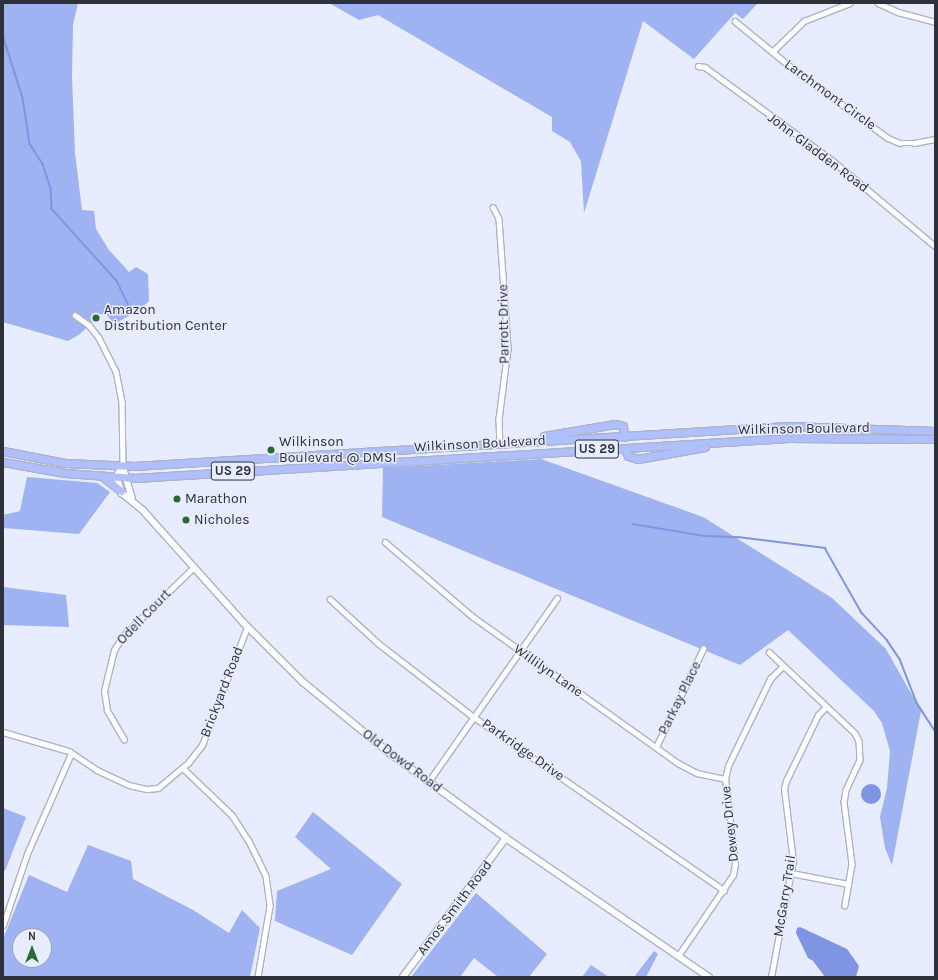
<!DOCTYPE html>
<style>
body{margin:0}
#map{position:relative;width:938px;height:980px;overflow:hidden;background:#e7ecfe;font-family:Karla,sans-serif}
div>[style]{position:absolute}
.forest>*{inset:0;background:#9fb2f2}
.water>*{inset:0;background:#7f94e3}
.round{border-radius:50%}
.stream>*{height:1.5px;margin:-0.75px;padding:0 0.75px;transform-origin:0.75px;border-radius:0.75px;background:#7f94e3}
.roads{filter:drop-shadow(1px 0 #acb3c7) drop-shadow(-1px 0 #acb3c7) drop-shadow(0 1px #acb3c7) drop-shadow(0 -1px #acb3c7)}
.minor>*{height:4.5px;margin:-2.25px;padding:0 2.25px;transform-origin:2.25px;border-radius:2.25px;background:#fff}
.tertiary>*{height:5.5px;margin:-2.75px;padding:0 2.75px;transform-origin:2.75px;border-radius:2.75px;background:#fff}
.primary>*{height:7px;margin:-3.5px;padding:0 3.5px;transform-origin:3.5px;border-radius:3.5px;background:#b0bffd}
.dots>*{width:11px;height:11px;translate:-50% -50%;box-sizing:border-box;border:2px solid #e7ecfe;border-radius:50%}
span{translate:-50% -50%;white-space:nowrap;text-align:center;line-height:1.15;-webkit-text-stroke:3px #e7ecfe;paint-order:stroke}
.shield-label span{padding:1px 3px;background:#e7ecfe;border:1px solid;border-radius:3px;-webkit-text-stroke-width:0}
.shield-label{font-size:13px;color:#2e3139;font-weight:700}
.street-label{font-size:14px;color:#2e3139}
.poi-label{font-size:14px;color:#2e3139}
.left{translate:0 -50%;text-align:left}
.frame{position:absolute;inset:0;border:4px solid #2e3139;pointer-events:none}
.north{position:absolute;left:12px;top:928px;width:40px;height:40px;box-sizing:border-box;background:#e7ecfe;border:1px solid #9da1af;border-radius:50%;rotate:0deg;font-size:11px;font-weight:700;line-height:16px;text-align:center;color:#2e3139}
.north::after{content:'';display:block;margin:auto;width:14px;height:18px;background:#276a34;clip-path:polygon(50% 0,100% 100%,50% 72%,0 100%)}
</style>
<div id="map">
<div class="forest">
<i style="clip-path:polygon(3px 3px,78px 3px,73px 25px,72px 77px,75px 153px,82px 210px,94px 211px,96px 229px,109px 250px,129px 272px,136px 267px,148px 274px,149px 301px,138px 311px,114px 324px,107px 315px,101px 314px,80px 334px,68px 341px,3px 322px)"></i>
<i style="clip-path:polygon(329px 3px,758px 3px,743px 19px,735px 13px,694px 59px,643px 21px,584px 213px,581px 161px,570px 142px,552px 131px,552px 117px,378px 15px,359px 20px)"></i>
<i style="clip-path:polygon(541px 459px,703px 517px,832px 598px,886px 649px,921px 711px,892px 865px,885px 848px,880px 817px,887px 788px,890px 751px,882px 723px,874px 711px,788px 630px,740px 665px,382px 517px,383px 468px)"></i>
<i style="clip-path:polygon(27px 477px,97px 483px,110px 492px,79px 534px,3px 528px,3px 515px,20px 511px)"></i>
<i style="clip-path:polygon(3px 587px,66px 595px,69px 627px,3px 625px)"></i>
<i style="clip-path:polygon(3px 808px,26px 817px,5px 871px,3px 871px)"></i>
<i style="clip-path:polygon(313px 812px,402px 884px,352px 955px,275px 921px,277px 891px,331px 869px,295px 837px)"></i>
<i style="clip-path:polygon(evenodd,88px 845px,131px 861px,133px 879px,193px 910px,229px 933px,242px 910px,260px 928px,250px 977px,3px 977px,3px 939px,29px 875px,67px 892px,88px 845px,20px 936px,44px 936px,44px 960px,20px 960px,20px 936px)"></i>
<i style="clip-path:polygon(476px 893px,547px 954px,529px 977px,498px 977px,474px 958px,460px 977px,411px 977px)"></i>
<i style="clip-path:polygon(654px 951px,658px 954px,646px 977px,634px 977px)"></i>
<i style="clip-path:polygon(591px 965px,609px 977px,582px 977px)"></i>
</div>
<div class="water">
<i class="round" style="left:861px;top:784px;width:20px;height:20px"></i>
<i style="clip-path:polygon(800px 927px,847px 949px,859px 966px,856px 977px,825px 977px,813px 961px,808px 958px,796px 933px,797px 928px)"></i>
</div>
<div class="stream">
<i style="left:3px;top:35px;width:66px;rotate:72.4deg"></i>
<i style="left:23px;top:98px;width:47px;rotate:81.3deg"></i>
<i style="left:30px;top:144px;width:24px;rotate:57deg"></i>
<i style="left:43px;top:164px;width:26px;rotate:72deg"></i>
<i style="left:51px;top:189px;width:20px;rotate:87deg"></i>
<i style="left:52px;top:209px;width:97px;rotate:47.9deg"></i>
<i style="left:117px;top:281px;width:28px;rotate:64deg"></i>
<i style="left:633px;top:524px;width:73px;rotate:9.5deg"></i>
<i style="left:705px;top:536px;width:33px;rotate:2deg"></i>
<i style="left:738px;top:537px;width:88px;rotate:7.2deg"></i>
<i style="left:825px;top:548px;width:75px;rotate:60.4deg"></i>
<i style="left:862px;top:613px;width:37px;rotate:47deg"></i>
<i style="left:887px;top:640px;width:23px;rotate:56deg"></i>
<i style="left:900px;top:659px;width:47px;rotate:68.9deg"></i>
<i style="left:917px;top:703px;width:33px;rotate:57deg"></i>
</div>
<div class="roads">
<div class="minor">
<i style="left:878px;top:3px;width:22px;rotate:24deg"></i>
<i style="left:898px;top:12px;width:38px;rotate:15deg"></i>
<i style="left:735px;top:21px;width:72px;rotate:39.4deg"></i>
<i style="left:791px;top:67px;width:120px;rotate:36.2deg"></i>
<i style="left:888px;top:138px;width:13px;rotate:23deg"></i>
<i style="left:900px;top:143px;width:14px"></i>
<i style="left:914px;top:143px;width:21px;rotate:-11deg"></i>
<i style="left:772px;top:52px;width:45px;rotate:-44.1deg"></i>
<i style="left:804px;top:21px;width:49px;rotate:-21.4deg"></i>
<i style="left:698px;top:66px;width:7px;rotate:8deg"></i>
<i style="left:705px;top:67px;width:159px;rotate:36.3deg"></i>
<i style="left:833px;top:161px;width:133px;rotate:39.8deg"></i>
<i style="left:493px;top:207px;width:13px;rotate:63deg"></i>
<i style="left:499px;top:219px;width:130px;rotate:86deg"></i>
<i style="left:508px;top:349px;width:71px;rotate:97.3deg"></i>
<i style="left:499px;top:419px;width:23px;rotate:88deg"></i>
<i style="left:75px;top:315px;width:17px;rotate:36deg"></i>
<i style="left:89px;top:325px;width:16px;rotate:52deg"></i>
<i style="left:99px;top:338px;width:37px;rotate:63deg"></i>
<i style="left:116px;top:371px;width:33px;rotate:79deg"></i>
<i style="left:122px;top:403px;width:63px;rotate:89.1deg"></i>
<i style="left:385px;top:542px;width:114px;rotate:40.4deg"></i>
<i style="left:472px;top:616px;width:253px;rotate:35.5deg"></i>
<i style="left:678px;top:763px;width:21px;rotate:28deg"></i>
<i style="left:697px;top:773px;width:29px;rotate:12deg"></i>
<i style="left:330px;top:599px;width:65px;rotate:42.5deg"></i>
<i style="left:378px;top:643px;width:118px;rotate:37.7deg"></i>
<i style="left:471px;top:715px;width:308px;rotate:34.7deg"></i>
<i style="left:769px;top:652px;width:118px;rotate:43.3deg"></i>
<i style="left:855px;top:733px;width:9px;rotate:63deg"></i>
<i style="left:859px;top:741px;width:19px;rotate:87deg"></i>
<i style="left:860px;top:760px;width:33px;rotate:115deg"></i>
<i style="left:846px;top:790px;width:12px;rotate:99deg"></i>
<i style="left:844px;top:802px;width:63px;rotate:82.6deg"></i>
<i style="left:852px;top:864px;width:42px;rotate:99.7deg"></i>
<i style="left:3px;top:732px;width:69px;rotate:16.1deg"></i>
<i style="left:69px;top:751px;width:34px;rotate:34deg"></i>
<i style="left:97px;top:770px;width:35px;rotate:25deg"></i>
<i style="left:129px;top:785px;width:18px;rotate:13deg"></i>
<i style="left:147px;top:789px;width:11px;rotate:-5deg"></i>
<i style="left:158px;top:788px;width:39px;rotate:-40deg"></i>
<i style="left:188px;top:763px;width:23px;rotate:-52deg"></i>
<i style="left:202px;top:745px;width:126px;rotate:-69.1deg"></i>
<i style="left:124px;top:740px;width:34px;rotate:-120deg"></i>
<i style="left:107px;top:710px;width:19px;rotate:-99deg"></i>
<i style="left:104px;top:691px;width:42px;rotate:-76.3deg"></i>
<i style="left:114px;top:650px;width:17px;rotate:-57deg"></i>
<i style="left:123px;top:636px;width:98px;rotate:-44.2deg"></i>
<i style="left:656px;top:747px;width:109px;rotate:-64.4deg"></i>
<i style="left:183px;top:768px;width:68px;rotate:43.8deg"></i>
<i style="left:232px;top:815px;width:31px;rotate:57deg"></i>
<i style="left:249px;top:841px;width:39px;rotate:64deg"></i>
<i style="left:266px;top:876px;width:30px;rotate:82deg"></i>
<i style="left:270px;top:906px;width:72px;rotate:99.6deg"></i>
<i style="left:429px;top:781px;width:223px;rotate:-55deg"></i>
<i style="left:791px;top:873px;width:58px;rotate:10.9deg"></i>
<i style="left:3px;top:925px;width:75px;rotate:-71.3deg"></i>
<i style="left:27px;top:854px;width:109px;rotate:-66.3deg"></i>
<i style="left:678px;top:956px;width:98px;rotate:-55.8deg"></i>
<i style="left:733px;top:875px;width:10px;rotate:-79deg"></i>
<i style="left:735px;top:865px;width:87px;rotate:-96.6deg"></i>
<i style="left:725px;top:779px;width:13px;rotate:-77deg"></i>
<i style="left:728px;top:766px;width:97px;rotate:-64.2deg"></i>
<i style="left:770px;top:679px;width:18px;rotate:-45deg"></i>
<i style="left:771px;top:977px;width:118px;rotate:-79.3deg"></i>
<i style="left:793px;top:861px;width:73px;rotate:-97.1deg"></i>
<i style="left:784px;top:789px;width:8px;rotate:-76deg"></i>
<i style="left:786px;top:781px;width:73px;rotate:-64.1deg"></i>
<i style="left:818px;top:715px;width:11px;rotate:-45deg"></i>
</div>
<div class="tertiary">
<i style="left:123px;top:466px;width:13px;rotate:119deg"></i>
<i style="left:117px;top:477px;width:17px;rotate:73deg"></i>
<i style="left:122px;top:493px;width:27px;rotate:39deg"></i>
<i style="left:143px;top:510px;width:152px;rotate:48.2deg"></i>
<i style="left:244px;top:623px;width:83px;rotate:45deg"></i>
<i style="left:303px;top:682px;width:114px;rotate:39.3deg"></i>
<i style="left:391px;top:754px;width:142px;rotate:36.1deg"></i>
<i style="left:506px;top:838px;width:246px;rotate:34.4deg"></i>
<i style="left:123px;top:466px;width:33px;rotate:74deg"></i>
<i style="left:403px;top:977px;width:173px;rotate:-53.5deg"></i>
</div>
<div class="primary">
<i style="left:544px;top:436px;width:72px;rotate:-9.6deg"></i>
<i style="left:615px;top:424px;width:8px;rotate:14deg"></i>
<i style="left:623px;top:426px;width:11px;rotate:85deg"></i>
<i style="left:624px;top:448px;width:9px;rotate:63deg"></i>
<i style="left:628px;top:456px;width:10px;rotate:17deg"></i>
<i style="left:638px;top:459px;width:68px;rotate:-10.2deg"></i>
<i style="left:3px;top:451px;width:63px;rotate:11deg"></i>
<i style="left:65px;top:463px;width:69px;rotate:2.5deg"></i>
<i style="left:134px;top:466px;width:655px;rotate:-3.5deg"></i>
<i style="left:788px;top:426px;width:147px;rotate:1.9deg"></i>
<i style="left:3px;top:462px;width:63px;rotate:10.1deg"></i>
<i style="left:65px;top:473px;width:70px;rotate:4.1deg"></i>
<i style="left:135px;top:478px;width:655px;rotate:-3.5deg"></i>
<i style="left:789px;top:438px;width:146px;rotate:0.4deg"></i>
<i style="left:103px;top:477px;width:23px;rotate:38deg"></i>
</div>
</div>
<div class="dots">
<i style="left:96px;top:318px;background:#276a34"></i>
<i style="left:271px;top:450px;background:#276a34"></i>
<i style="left:177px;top:499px;background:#276a34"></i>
<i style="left:186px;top:520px;background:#276a34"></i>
</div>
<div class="shield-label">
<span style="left:597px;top:449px">US 29</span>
<span style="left:233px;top:471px">US 29</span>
</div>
<div class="street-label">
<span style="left:830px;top:95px;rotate:36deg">Larchmont Circle</span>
<span style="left:818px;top:153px;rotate:37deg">John Gladden Road</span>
<span style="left:504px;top:324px;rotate:-91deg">Parrott Drive</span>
<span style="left:804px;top:429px;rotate:-1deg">Wilkinson Boulevard</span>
<span style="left:480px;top:444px;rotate:-3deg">Wilkinson Boulevard</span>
<span style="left:144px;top:617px;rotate:-46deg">Odell Court</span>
<span style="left:548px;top:671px;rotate:35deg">Willilyn Lane</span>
<span style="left:222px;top:692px;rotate:-69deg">Brickyard Road</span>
<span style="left:680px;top:698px;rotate:-64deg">Parkay Place</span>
<span style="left:523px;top:750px;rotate:35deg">Parkridge Drive</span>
<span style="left:402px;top:761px;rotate:37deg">Old Dowd Road</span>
<span style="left:730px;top:824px;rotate:-96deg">Dewey Drive</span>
<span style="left:785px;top:896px;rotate:-81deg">McGarry Trail</span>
<span style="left:455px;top:908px;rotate:-53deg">Amos Smith Road</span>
</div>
<div class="poi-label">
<span class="left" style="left:104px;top:318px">Amazon<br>Distribution Center</span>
<span class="left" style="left:279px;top:450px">Wilkinson<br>Boulevard @ DMSI</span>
<span class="left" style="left:185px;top:499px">Marathon</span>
<span class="left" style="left:194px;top:520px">Nicholes</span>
</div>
<div class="frame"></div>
<div class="north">N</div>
</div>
